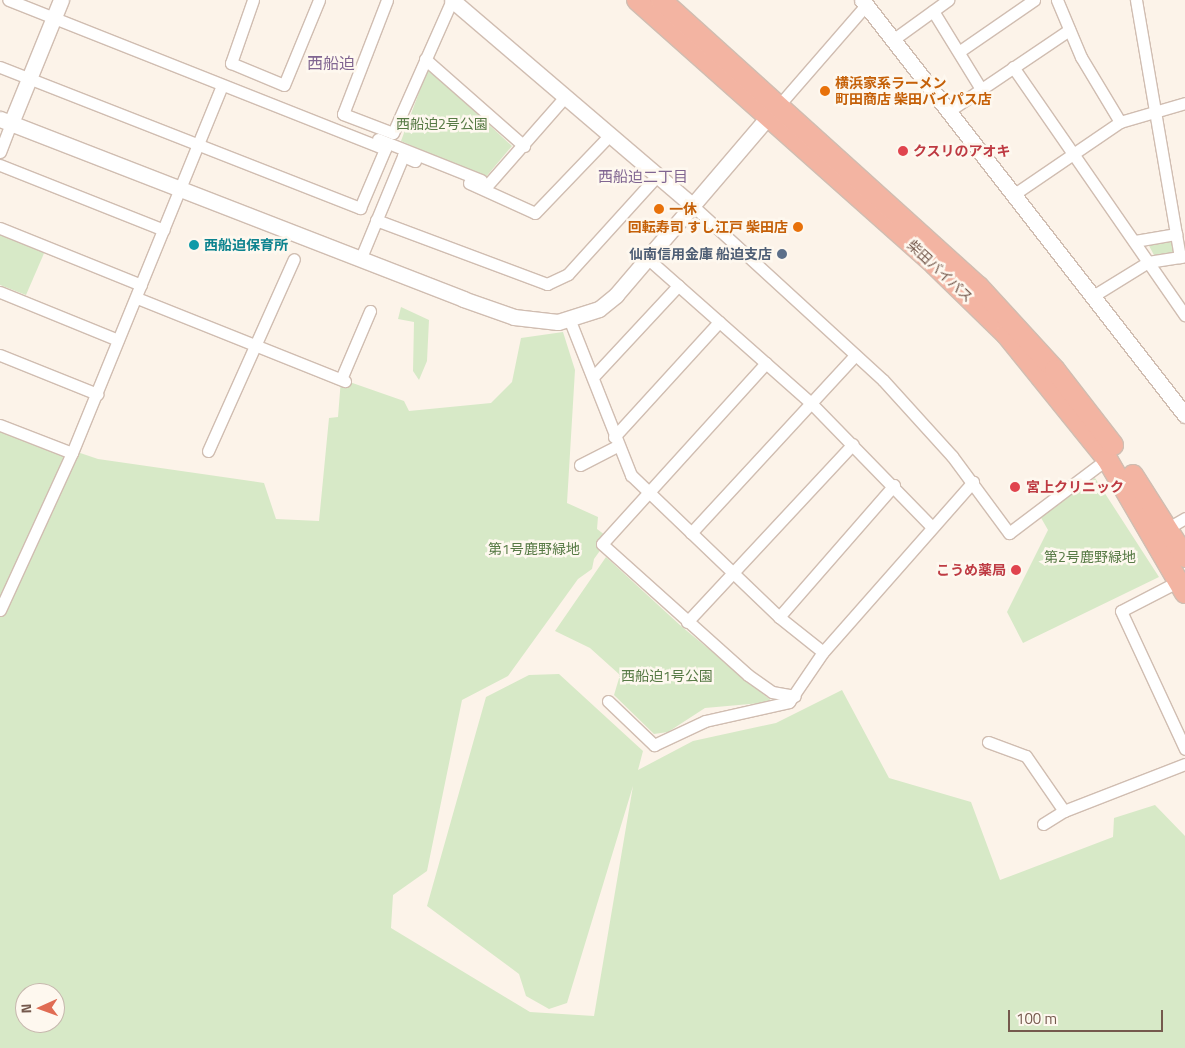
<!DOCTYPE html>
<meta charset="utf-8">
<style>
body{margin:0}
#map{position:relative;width:1185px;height:1048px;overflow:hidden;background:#fcf3e9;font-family:"Titillium Web","Noto Sans JP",sans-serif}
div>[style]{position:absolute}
.green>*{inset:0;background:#d7e9c7}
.roads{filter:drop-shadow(1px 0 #d0bdb1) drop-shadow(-1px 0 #d0bdb1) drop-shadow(0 1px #d0bdb1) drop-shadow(0 -1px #d0bdb1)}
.street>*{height:11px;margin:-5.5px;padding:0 5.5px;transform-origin:5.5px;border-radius:5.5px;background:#fff}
.secondary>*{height:15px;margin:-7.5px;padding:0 7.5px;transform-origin:7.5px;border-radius:7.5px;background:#fff}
.highway>*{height:20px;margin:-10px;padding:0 10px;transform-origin:10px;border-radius:10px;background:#f3b4a2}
.dots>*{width:14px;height:14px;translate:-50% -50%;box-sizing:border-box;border:2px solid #fef8ef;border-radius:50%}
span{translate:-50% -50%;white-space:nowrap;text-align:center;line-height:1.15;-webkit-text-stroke:5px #fef8ef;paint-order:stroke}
.food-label{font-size:14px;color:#c56008;font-weight:700}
.left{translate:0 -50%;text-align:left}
.right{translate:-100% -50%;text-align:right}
.park-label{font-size:14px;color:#577a45}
.health-label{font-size:14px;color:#be3a42;font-weight:700}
.culture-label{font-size:14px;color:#0d838f;font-weight:700}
.service-label{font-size:14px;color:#4e5e75;font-weight:700}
.street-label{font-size:14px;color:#75594d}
.neighbourhood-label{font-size:15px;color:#806591}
.quarter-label{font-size:16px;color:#806591}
.north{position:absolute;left:15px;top:983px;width:50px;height:50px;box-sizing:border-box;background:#fef8ef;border:1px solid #c7b8ae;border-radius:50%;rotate:268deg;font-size:14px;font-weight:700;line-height:20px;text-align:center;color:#75594d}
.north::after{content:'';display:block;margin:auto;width:18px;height:22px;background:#e06c53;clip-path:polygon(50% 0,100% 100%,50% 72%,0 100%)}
.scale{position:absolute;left:1008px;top:1010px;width:155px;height:22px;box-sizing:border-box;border:2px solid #75594d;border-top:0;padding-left:6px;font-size:15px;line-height:18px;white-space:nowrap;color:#75594d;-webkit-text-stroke:4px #fef8ef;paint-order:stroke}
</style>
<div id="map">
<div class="green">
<i style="clip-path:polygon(428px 68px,512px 146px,485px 178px,401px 141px)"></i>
<i style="clip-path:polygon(0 234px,45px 251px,26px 295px,0 285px)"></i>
<i style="clip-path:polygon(1174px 236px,1177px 252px,1155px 257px,1147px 242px)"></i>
<i style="clip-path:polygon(401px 307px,429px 320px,427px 361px,419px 380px,413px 371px,414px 322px,398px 319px)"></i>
<i style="clip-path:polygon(evenodd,563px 332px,575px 370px,567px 503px,598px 517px,597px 529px,609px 538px,594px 559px,592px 569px,578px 579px,508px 676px,462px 700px,427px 871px,393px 895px,391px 928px,530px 1012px,594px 1016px,633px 786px,567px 1003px,549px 1009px,526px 996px,519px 974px,427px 906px,486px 697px,529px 675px,559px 674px,643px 751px,638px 770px,693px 741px,776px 723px,842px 690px,889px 778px,971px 802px,1000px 880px,1113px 837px,1114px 818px,1155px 805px,1185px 836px,1185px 1048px,0 1048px,0 426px,98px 459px,264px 483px,276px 519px,319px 521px,329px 418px,338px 417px,341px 379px,404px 401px,409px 411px,491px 403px,512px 382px,521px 338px,563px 332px,25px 993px,55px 993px,55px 1023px,25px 1023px,25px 993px)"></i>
<i style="clip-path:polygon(1095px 478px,1159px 577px,1023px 643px,1007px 612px,1048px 530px,1040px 516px)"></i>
<i style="clip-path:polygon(606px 557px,681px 626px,773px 702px,705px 708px,668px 732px,654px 734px,614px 695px,620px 675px,590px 648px,555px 631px)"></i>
</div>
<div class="roads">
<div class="street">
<i style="left:253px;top:0;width:67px;rotate:109.2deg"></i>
<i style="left:231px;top:63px;width:57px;rotate:22.5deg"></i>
<i style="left:284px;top:85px;width:92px;rotate:-67.6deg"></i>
<i style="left:387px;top:0;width:122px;rotate:111.1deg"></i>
<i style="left:343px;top:114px;width:53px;rotate:20.8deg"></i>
<i style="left:393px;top:133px;width:145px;rotate:-66.1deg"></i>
<i style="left:1057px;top:0;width:62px;rotate:67.2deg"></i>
<i style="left:1081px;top:57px;width:76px;rotate:59deg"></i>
<i style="left:1136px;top:0;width:261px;rotate:80.3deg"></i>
<i style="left:933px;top:11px;width:92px;rotate:58.4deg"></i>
<i style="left:894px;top:39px;width:67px;rotate:-35.8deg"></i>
<i style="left:960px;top:51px;width:90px;rotate:-34.6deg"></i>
<i style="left:425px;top:59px;width:132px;rotate:41.3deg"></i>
<i style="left:0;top:67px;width:387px;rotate:21.4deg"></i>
<i style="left:360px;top:208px;width:64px;rotate:-67deg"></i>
<i style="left:385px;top:149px;width:405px;rotate:-158.4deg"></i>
<i style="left:1013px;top:67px;width:302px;rotate:55.3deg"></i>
<i style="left:780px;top:104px;width:131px;rotate:-49deg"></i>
<i style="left:949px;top:111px;width:145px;rotate:-34deg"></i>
<i style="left:378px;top:139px;width:111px;rotate:21.7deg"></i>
<i style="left:0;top:152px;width:31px;rotate:-69deg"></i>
<i style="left:0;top:165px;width:176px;rotate:21.6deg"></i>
<i style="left:469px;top:183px;width:72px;rotate:24.4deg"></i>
<i style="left:535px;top:213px;width:105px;rotate:-46.2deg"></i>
<i style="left:484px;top:189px;width:121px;rotate:-48.7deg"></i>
<i style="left:1013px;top:195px;width:130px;rotate:-34.3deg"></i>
<i style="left:1120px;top:122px;width:68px;rotate:-16.3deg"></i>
<i style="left:692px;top:205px;width:259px;rotate:42.5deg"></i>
<i style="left:883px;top:380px;width:103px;rotate:47.8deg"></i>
<i style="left:952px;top:456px;width:96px;rotate:53.5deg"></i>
<i style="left:1009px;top:533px;width:123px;rotate:-37.1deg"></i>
<i style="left:376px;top:220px;width:183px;rotate:20.5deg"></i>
<i style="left:547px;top:284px;width:23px;rotate:-25deg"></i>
<i style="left:568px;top:274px;width:131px;rotate:-47.8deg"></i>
<i style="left:0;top:228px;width:152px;rotate:22deg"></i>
<i style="left:1135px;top:241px;width:42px;rotate:-9.7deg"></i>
<i style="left:647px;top:258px;width:219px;rotate:41.5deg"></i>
<i style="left:811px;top:403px;width:173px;rotate:45.7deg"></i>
<i style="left:360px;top:260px;width:113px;rotate:-67.5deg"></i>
<i style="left:403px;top:156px;width:13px;rotate:23deg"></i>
<i style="left:0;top:292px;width:127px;rotate:22.1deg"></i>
<i style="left:1093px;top:296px;width:65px;rotate:-31.7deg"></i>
<i style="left:1148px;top:262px;width:37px;rotate:-9deg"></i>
<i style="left:137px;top:298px;width:224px;rotate:21.8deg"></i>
<i style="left:570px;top:321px;width:166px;rotate:68.4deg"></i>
<i style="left:631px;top:475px;width:205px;rotate:43.8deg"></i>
<i style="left:779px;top:617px;width:56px;rotate:38.5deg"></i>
<i style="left:0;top:355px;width:105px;rotate:21.9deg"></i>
<i style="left:766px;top:363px;width:244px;rotate:132.2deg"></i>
<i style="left:602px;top:544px;width:196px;rotate:41.9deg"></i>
<i style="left:748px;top:675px;width:29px;rotate:35deg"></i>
<i style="left:772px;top:692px;width:23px;rotate:10deg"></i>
<i style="left:593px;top:377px;width:125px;rotate:-47deg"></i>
<i style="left:341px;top:379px;width:74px;rotate:-66.9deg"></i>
<i style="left:0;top:425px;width:77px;rotate:21.3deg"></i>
<i style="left:614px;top:437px;width:156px;rotate:-47.6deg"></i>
<i style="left:208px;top:451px;width:210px;rotate:-65.9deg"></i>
<i style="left:580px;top:465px;width:42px;rotate:-27.2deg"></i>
<i style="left:1168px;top:528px;width:20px;rotate:-30deg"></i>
<i style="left:691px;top:533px;width:242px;rotate:-47.3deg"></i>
<i style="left:1179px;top:581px;width:65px;rotate:152.7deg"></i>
<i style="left:1121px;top:611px;width:152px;rotate:65.1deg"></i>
<i style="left:0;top:610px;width:173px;rotate:-65.4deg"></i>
<i style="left:72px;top:453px;width:397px;rotate:-67.8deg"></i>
<i style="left:779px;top:617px;width:175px;rotate:-48.9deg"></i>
<i style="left:687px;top:622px;width:243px;rotate:-47deg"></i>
<i style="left:608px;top:701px;width:64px;rotate:43.7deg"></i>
<i style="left:654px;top:745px;width:56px;rotate:-25.2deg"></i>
<i style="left:705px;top:721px;width:86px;rotate:-12.7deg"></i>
<i style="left:789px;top:702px;width:60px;rotate:-55.8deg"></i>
<i style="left:823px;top:652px;width:227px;rotate:-48.6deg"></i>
<i style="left:988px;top:742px;width:40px;rotate:20.2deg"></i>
<i style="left:1026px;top:756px;width:67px;rotate:55.4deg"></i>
<i style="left:1043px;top:824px;width:25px;rotate:-32deg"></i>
<i style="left:1064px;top:811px;width:130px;rotate:-21.2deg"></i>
</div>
<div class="secondary">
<i style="left:452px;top:0;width:316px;rotate:40.5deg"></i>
<i style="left:862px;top:0;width:526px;rotate:52.11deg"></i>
<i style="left:0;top:119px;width:497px;rotate:21.2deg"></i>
<i style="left:463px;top:299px;width:54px;rotate:19.4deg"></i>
<i style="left:514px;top:317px;width:44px;rotate:6.5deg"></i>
<i style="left:558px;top:322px;width:43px;rotate:-17.6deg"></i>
<i style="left:599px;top:309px;width:22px;rotate:-39deg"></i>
<i style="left:616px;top:295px;width:245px;rotate:-49.5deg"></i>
<i style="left:11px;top:123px;width:133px;rotate:-67.9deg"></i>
</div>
<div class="highway">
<i style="left:637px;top:0;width:399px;rotate:41.6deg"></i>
<i style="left:935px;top:265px;width:99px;rotate:44.2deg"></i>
<i style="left:1006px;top:334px;width:161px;rotate:51.1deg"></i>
<i style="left:1107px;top:459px;width:155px;rotate:59.8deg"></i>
<i style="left:661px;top:0;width:427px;rotate:42.1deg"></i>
<i style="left:978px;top:286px;width:114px;rotate:47.5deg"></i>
<i style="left:1055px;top:370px;width:95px;rotate:52.3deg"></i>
<i style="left:1133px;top:475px;width:97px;rotate:57.6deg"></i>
</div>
</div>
<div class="dots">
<i style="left:825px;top:91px;background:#e8710a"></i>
<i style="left:903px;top:151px;background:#e0444e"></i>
<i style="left:659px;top:209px;background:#e8710a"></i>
<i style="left:798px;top:227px;background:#e8710a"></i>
<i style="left:194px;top:245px;background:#0f9aa8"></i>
<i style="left:782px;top:254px;background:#5c6f8a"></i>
<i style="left:1015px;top:487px;background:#e0444e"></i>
<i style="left:1016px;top:570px;background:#e0444e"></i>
</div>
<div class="food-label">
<span class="left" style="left:835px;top:91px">横浜家系ラーメン<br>町田商店 柴田バイパス店</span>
<span class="left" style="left:669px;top:209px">一休</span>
<span class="right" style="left:788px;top:227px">回転寿司 すし江戸 柴田店</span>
</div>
<div class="park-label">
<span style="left:442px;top:124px">西船迫2号公園</span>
<span style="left:534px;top:549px">第1号鹿野緑地</span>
<span style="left:1090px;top:557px">第2号鹿野緑地</span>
<span style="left:667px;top:676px">西船迫1号公園</span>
</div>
<div class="health-label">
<span class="left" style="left:913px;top:151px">クスリのアオキ</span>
<span class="left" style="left:1026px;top:487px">宮上クリニック</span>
<span class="right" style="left:1006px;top:570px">こうめ薬局</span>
</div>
<div class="culture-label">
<span class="left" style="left:204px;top:245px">西船迫保育所</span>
</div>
<div class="service-label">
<span class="right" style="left:772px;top:254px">仙南信用金庫 船迫支店</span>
</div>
<div class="street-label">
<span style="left:940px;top:271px;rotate:43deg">柴田バイパス</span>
</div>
<div class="neighbourhood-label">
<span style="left:643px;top:177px">西船迫二丁目</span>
</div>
<div class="quarter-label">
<span style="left:331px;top:63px">西船迫</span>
</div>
<div class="north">N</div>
<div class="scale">100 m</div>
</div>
